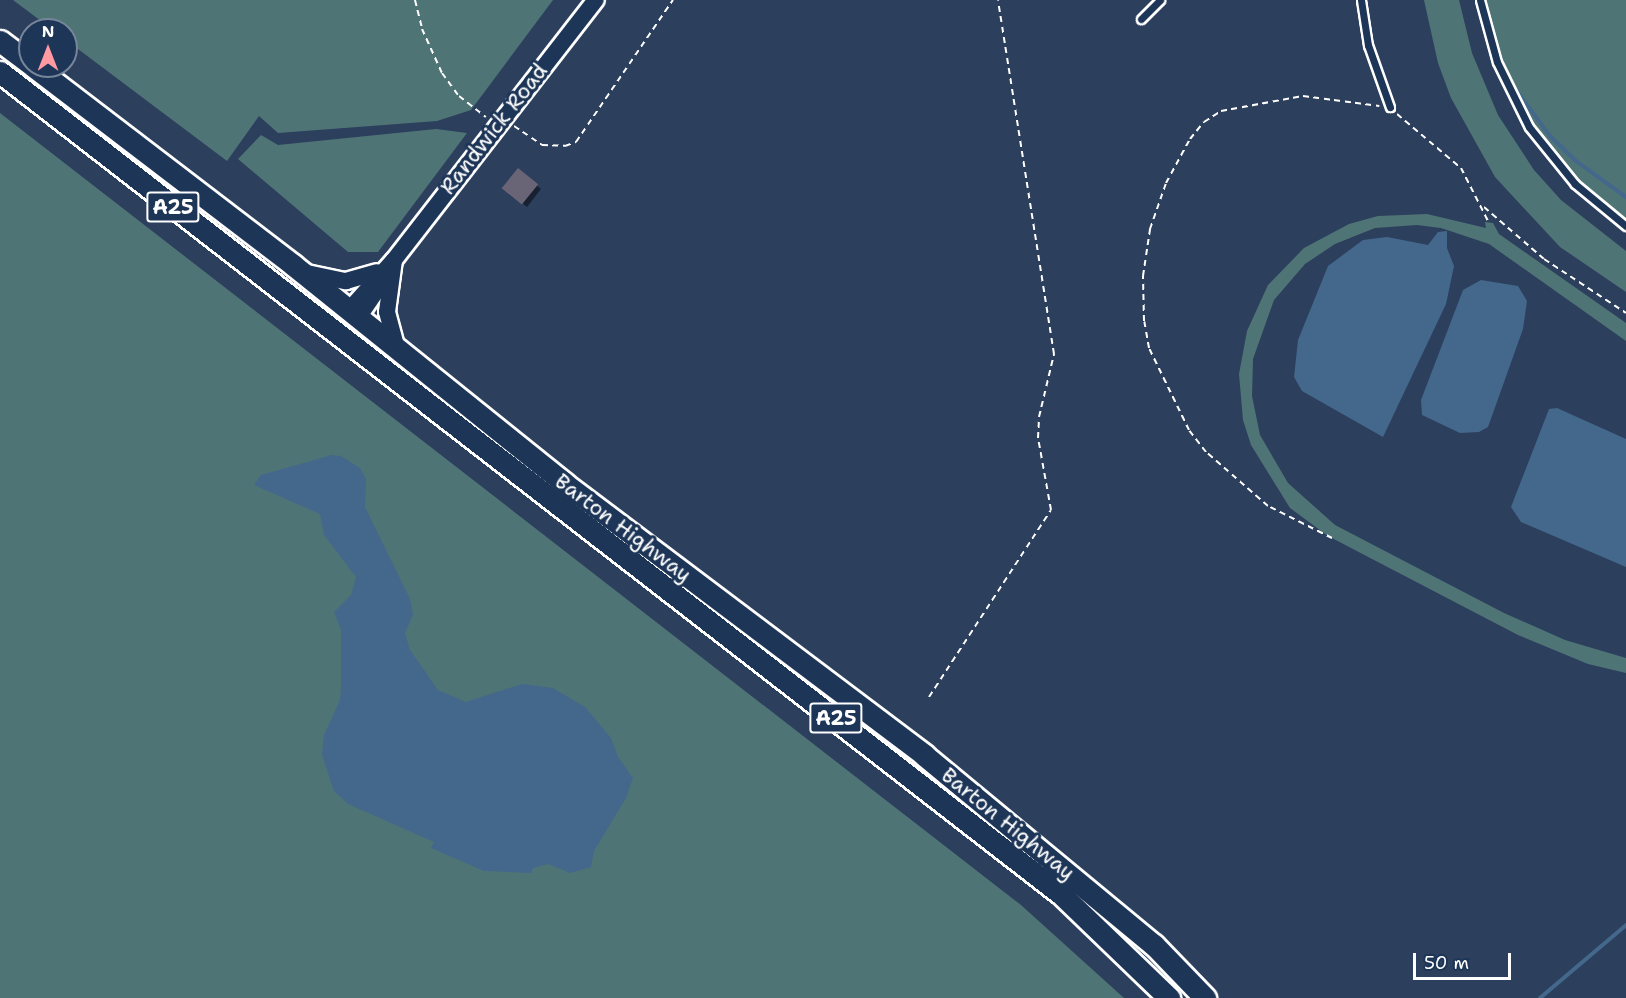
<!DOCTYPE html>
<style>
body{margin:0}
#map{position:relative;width:1626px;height:998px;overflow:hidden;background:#2c3f5d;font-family:"Shantell Sans",sans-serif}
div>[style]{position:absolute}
.green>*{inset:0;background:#4f7476}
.water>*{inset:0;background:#44688b}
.shadow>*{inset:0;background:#0007}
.stream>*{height:4px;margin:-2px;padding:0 2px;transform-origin:2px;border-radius:2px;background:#44688b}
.building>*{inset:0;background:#6a6576;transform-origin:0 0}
.path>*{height:2px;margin-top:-1px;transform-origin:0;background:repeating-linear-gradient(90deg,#fff 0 6px,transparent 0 10.5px)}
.roads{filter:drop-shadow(2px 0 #fff) drop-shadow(-2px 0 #fff) drop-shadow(0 2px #fff) drop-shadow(0 -2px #fff)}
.service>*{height:7px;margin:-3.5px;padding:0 3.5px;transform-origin:3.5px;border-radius:3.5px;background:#1d3557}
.tertiary>*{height:16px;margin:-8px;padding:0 8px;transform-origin:8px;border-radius:8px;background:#1d3557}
.trunk>*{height:21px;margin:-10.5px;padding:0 10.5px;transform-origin:10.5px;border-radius:10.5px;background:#1d3557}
span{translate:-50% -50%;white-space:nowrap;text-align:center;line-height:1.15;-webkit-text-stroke:6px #1d3557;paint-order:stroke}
.shield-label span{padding:2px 4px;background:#1d3557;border:2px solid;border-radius:4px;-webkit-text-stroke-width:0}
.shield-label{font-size:20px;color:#fff;font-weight:700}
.street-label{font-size:21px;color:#fff}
.north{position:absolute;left:18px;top:18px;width:60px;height:60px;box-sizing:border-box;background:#1d3557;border:2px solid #77869a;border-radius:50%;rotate:0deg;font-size:16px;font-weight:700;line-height:24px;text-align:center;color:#fff}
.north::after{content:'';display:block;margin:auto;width:21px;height:27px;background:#ff9aa2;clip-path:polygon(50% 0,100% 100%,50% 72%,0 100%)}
.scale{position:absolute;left:1413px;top:953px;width:98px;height:27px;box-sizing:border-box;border:3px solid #fff;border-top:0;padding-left:8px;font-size:18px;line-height:21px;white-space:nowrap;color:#fff;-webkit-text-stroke:4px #1d3557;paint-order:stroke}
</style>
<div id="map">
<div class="green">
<i style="clip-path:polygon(13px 0,553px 0,471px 110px,437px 121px,278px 133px,259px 116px,227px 161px,66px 40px,66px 30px,53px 30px)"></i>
<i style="clip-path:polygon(1424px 0,1459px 0,1472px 53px,1498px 115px,1534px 170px,1561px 200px,1626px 251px,1626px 292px,1560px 247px,1495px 177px,1451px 98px,1438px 63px)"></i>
<i style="clip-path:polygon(1484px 0,1626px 0,1626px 222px,1578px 182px,1533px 127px,1514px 94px,1499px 57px)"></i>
<i style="clip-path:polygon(0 113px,1021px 905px,1124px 998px,0 998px)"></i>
<i style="clip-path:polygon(436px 129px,467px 133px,378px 252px,348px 252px,238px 159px,261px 135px,278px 145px)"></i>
<i style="clip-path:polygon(1427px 214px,1486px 228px,1485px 222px,1493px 223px,1499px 234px,1626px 323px,1626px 341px,1489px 244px,1441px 228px,1417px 225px,1375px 228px,1335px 244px,1305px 264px,1274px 300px,1253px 359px,1252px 396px,1260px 435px,1288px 483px,1335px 525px,1504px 613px,1565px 640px,1626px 658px,1626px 673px,1588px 664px,1518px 635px,1328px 536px,1290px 508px,1251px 445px,1243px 420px,1239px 374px,1247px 331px,1268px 285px,1304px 248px,1349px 224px,1378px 216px)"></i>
</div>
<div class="water">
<i style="clip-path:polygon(1447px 231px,1447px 248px,1454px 266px,1446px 304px,1383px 437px,1302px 391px,1294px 377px,1298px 340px,1328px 266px,1363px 240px,1387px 237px,1428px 245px,1438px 232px)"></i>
<i style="clip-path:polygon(1481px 280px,1518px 286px,1527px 301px,1523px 329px,1488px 427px,1479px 432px,1460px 433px,1422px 415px,1421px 400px,1463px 290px)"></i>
<i style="clip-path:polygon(1557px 408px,1626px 439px,1626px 567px,1521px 522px,1511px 507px,1549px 409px)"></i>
<i style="clip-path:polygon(332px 455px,341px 456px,360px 468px,366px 479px,365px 507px,410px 599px,413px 615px,405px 633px,410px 650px,438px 690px,466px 702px,522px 684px,553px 688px,585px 707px,611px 738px,618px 757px,633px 778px,626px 798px,594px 851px,591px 867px,570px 873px,548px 864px,533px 868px,531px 873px,484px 871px,431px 848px,434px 842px,348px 804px,334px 791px,322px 755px,324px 735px,340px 700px,341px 688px,341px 630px,334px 612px,351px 595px,356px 577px,324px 535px,320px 514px,254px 485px,261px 475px)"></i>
</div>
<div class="shadow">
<i style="clip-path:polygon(518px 170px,541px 189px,527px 207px,508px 192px)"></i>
</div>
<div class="stream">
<i style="left:1516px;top:90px;width:57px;rotate:53.5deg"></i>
<i style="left:1550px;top:136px;width:36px;rotate:44deg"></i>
<i style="left:1576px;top:161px;width:62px;rotate:35.8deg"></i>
<i style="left:1540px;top:998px;width:113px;rotate:-40.3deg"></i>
</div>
<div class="building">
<i style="left:518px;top:168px;width:26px;height:26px;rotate:39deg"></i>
</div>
<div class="path">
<i style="left:415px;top:0;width:30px;rotate:76deg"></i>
<i style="left:422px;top:29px;width:48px;rotate:65.6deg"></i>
<i style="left:442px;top:73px;width:29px;rotate:54deg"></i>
<i style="left:459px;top:96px;width:34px;rotate:38deg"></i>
<i style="left:1397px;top:114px;width:84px;rotate:40.2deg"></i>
<i style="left:1461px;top:168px;width:62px;rotate:63deg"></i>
<i style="left:514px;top:126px;width:34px;rotate:34deg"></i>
<i style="left:542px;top:145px;width:23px;rotate:2deg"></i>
<i style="left:565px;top:146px;width:12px;rotate:-20deg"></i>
<i style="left:576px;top:142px;width:172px;rotate:-55.7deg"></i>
<i style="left:1484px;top:207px;width:79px;rotate:40.9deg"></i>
<i style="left:1544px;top:259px;width:98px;rotate:33.4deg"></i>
<i style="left:1332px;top:538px;width:72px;rotate:-153.4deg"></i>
<i style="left:1268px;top:506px;width:82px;rotate:-138.9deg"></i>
<i style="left:1206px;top:452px;width:28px;rotate:-128deg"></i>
<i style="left:1189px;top:430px;width:91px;rotate:-116deg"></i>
<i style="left:1149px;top:348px;width:27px;rotate:-100deg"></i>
<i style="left:1144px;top:321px;width:45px;rotate:-91.3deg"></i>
<i style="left:1143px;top:276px;width:48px;rotate:-81.5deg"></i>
<i style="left:1150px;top:229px;width:49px;rotate:-70.8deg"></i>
<i style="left:1166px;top:183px;width:50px;rotate:-61.4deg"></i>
<i style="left:1190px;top:139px;width:22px;rotate:-51deg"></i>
<i style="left:1204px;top:122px;width:20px;rotate:-33deg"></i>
<i style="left:1221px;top:111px;width:83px;rotate:-10.4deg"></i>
<i style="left:1303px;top:96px;width:77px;rotate:7.5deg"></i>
<i style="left:929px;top:697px;width:223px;rotate:-56.9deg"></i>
<i style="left:1051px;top:510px;width:73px;rotate:-100.2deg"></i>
<i style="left:1038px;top:438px;width:21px;rotate:-87deg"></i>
<i style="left:1039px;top:417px;width:65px;rotate:-76.6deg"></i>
<i style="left:1054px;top:354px;width:358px;rotate:-99deg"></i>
</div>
<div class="roads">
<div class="service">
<i style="left:1361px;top:0;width:46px;rotate:81.2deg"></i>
<i style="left:1368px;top:45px;width:66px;rotate:70.5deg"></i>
<i style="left:1480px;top:0;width:64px;rotate:74.7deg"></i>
<i style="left:1497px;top:62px;width:72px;rotate:63.8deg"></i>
<i style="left:1529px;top:127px;width:73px;rotate:51.1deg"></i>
<i style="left:1575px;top:184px;width:66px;rotate:39.5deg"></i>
<i style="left:1141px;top:19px;width:27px;rotate:-45deg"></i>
</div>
<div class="tertiary">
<i style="left:394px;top:260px;width:52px;rotate:97.7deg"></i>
<i style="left:387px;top:312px;width:38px;rotate:75deg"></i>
<i style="left:307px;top:273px;width:40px;rotate:12deg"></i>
<i style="left:346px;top:281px;width:32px;rotate:-16deg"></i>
<i style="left:349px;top:310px;width:67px;rotate:-48deg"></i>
<i style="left:394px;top:260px;width:329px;rotate:-52.2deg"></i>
<i style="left:358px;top:318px;width:50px;rotate:-55.7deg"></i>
</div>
<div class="trunk">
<i style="left:0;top:41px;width:38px;rotate:37deg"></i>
<i style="left:33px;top:66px;width:327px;rotate:37.4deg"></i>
<i style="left:293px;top:265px;width:349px;rotate:38.8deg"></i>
<i style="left:565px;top:484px;width:450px;rotate:37deg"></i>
<i style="left:924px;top:755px;width:298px;rotate:39.6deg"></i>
<i style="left:1154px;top:945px;width:74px;rotate:46.1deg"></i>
<i style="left:0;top:72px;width:1344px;rotate:37.77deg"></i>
<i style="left:1062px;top:895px;width:149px;rotate:43.9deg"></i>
</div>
</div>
<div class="shield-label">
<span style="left:173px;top:207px">A25</span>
<span style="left:836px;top:718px">A25</span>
</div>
<div class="street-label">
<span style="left:494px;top:129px;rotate:-52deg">Randwick Road</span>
<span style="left:623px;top:528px;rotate:37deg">Barton Highway</span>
<span style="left:1008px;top:824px;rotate:39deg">Barton Highway</span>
</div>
<div class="north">N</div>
<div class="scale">50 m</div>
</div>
